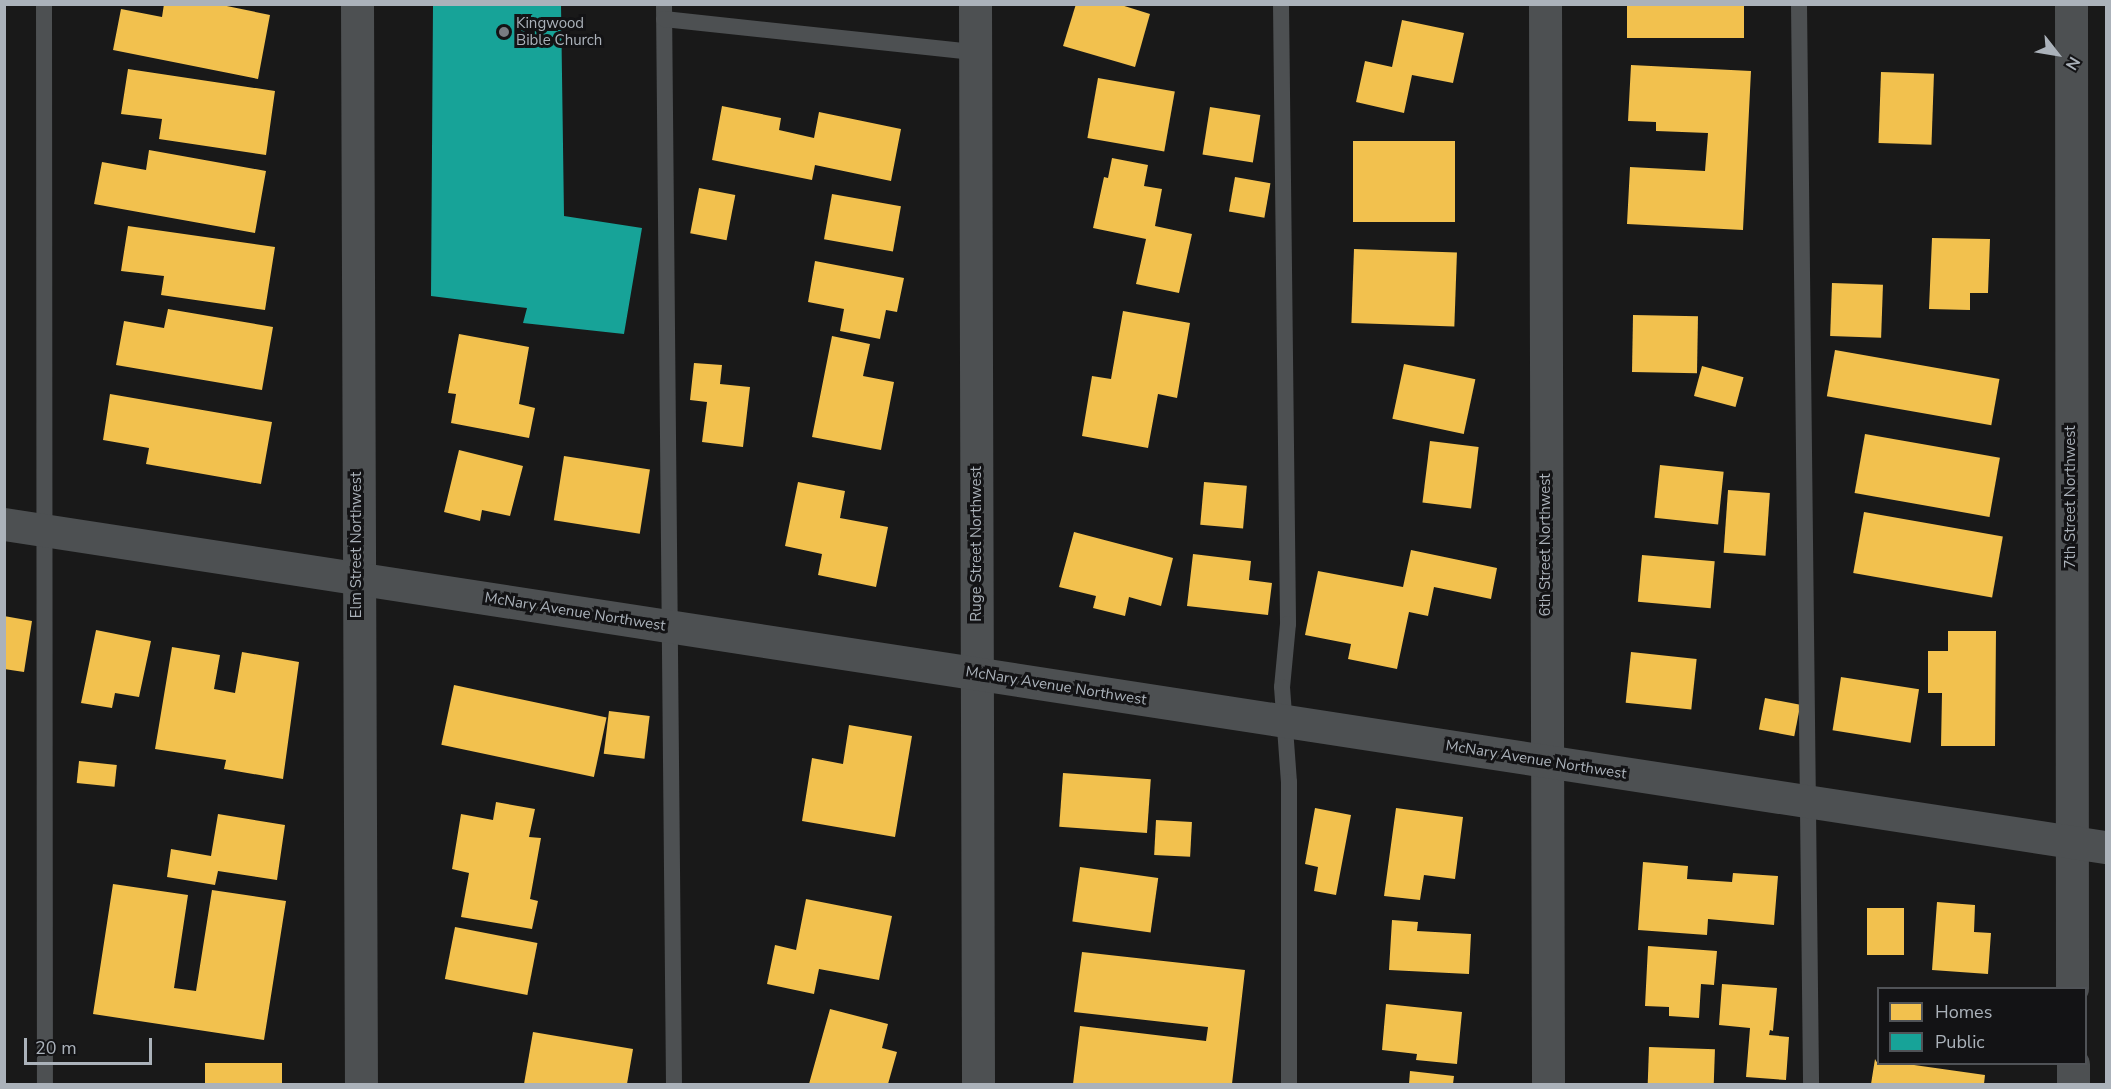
<!DOCTYPE html>
<style>
body{margin:0}
#map{position:relative;width:2111px;height:1089px;overflow:hidden;background:#191919;font-family:"Nunito Sans",sans-serif}
div>[style]{position:absolute}
.homes>*{inset:0;background:#f2c14e;transform-origin:0 0}
.public>*{inset:0;background:#17a398}
.service>*{height:16px;margin:-8px;padding:0 8px;transform-origin:8px;border-radius:8px;background:#4d5052}
.minor>*{height:33px;margin:-16.5px;padding:0 16.5px;transform-origin:16.5px;border-radius:16.5px;background:#4d5052}
.dots>*{width:16px;height:16px;translate:-50% -50%;box-sizing:border-box;border:3px solid #131315;border-radius:50%}
span{translate:-50% -50%;white-space:nowrap;text-align:center;line-height:1.15;-webkit-text-stroke:6px #131315;paint-order:stroke}
.poi-label{font-size:15px;color:#abb2ba}
.left{translate:0 -50%;text-align:left}
.street-label{font-size:15px;color:#abb2ba}
.frame{position:absolute;inset:0;border:6px solid #abb2ba;pointer-events:none}
.legend{position:absolute;left:1877px;top:987px;width:210px;height:78px;box-sizing:border-box;background:#131315;border:2px solid #505357;margin:0;padding:8px 10px;list-style:none;font-size:18px;color:#abb2ba}
.legend li{display:flex;align-items:center;gap:12px;height:30px}
.legend b{width:30px;border:2px solid #505357}
.north{position:absolute;left:2027px;top:24px;width:60px;height:60px;-webkit-text-stroke:4px #131315;paint-order:stroke;rotate:121deg;font-size:16px;font-weight:700;line-height:24px;text-align:center;color:#abb2ba}
.north::after{content:'';display:block;margin:auto;width:21px;height:27px;background:#abb2ba;clip-path:polygon(50% 0,100% 100%,50% 72%,0 100%)}
.scale{position:absolute;left:24px;top:1038px;width:128px;height:27px;box-sizing:border-box;border:3px solid #abb2ba;border-top:0;padding-left:8px;font-size:18px;line-height:21px;white-space:nowrap;color:#abb2ba;-webkit-text-stroke:4px #131315;paint-order:stroke}
</style>
<div id="map">
<div class="homes">
<i style="clip-path:polygon(164px 4px,217px 4px,270px 15px,258px 79px,113px 50px,121px 9px,162px 17px)"></i>
<i style="clip-path:polygon(1076px 4px,1118px 4px,1150px 14px,1135px 67px,1063px 46px)"></i>
<i style="left:1627px;top:4px;width:117px;height:34px"></i>
<i style="clip-path:polygon(1402px 20px,1464px 33px,1453px 83px,1412px 75px,1404px 113px,1356px 102px,1365px 61px,1392px 67px)"></i>
<i style="clip-path:polygon(1631px 65px,1751px 71px,1743px 230px,1627px 224px,1630px 167px,1705px 171px,1708px 133px,1656px 131px,1656px 122px,1628px 121px)"></i>
<i style="clip-path:polygon(128px 69px,275px 91px,266px 155px,159px 139px,162px 119px,121px 114px)"></i>
<i style="left:1881px;top:72px;width:53px;height:71px;rotate:2deg"></i>
<i style="left:1098px;top:78px;width:78px;height:61px;rotate:10deg"></i>
<i style="clip-path:polygon(722px 106px,781px 118px,779px 130px,814px 138px,819px 112px,901px 129px,891px 181px,815px 165px,812px 180px,712px 160px)"></i>
<i style="left:1210px;top:107px;width:51px;height:48px;rotate:9deg"></i>
<i style="left:1353px;top:141px;width:102px;height:81px"></i>
<i style="clip-path:polygon(149px 150px,266px 171px,255px 233px,94px 204px,102px 162px,146px 170px)"></i>
<i style="clip-path:polygon(1112px 158px,1148px 165px,1144px 186px,1162px 189px,1155px 226px,1192px 234px,1179px 293px,1136px 284px,1146px 239px,1093px 228px,1104px 177px,1108px 178px)"></i>
<i style="left:1235px;top:177px;width:36px;height:35px;rotate:10deg"></i>
<i style="left:699px;top:188px;width:37px;height:46px;rotate:11deg"></i>
<i style="left:832px;top:194px;width:70px;height:46px;rotate:10deg"></i>
<i style="clip-path:polygon(128px 226px,275px 247px,265px 310px,161px 295px,164px 276px,121px 271px)"></i>
<i style="clip-path:polygon(1932px 238px,1990px 239px,1988px 293px,1970px 293px,1970px 310px,1929px 309px)"></i>
<i style="left:1354px;top:249px;width:103px;height:74px;rotate:2deg"></i>
<i style="clip-path:polygon(815px 261px,904px 278px,897px 312px,886px 310px,880px 339px,840px 331px,844px 309px,808px 302px)"></i>
<i style="left:1832px;top:283px;width:51px;height:53px;rotate:2deg"></i>
<i style="clip-path:polygon(168px 309px,273px 327px,262px 390px,116px 365px,124px 321px,164px 328px)"></i>
<i style="clip-path:polygon(1123px 311px,1190px 323px,1177px 398px,1158px 394px,1148px 448px,1082px 436px,1092px 376px,1111px 379px)"></i>
<i style="left:1633px;top:315px;width:65px;height:57px;rotate:1deg"></i>
<i style="clip-path:polygon(459px 334px,529px 347px,519px 404px,535px 408px,529px 438px,451px 423px,456px 394px,448px 393px)"></i>
<i style="clip-path:polygon(832px 336px,870px 344px,863px 376px,894px 382px,881px 450px,812px 437px)"></i>
<i style="left:1835px;top:350px;width:167px;height:47px;rotate:10deg"></i>
<i style="clip-path:polygon(694px 363px,722px 365px,720px 384px,750px 387px,743px 447px,702px 442px,707px 402px,690px 400px)"></i>
<i style="left:1404px;top:364px;width:73px;height:56px;rotate:12deg"></i>
<i style="left:1702px;top:366px;width:43px;height:31px;rotate:15deg"></i>
<i style="clip-path:polygon(110px 394px,272px 422px,261px 484px,146px 464px,149px 448px,103px 440px)"></i>
<i style="left:1865px;top:434px;width:137px;height:60px;rotate:10deg"></i>
<i style="left:1430px;top:441px;width:49px;height:62px;rotate:7deg"></i>
<i style="clip-path:polygon(459px 450px,523px 466px,510px 516px,482px 510px,480px 521px,444px 512px)"></i>
<i style="left:564px;top:456px;width:87px;height:65px;rotate:9deg"></i>
<i style="left:1660px;top:465px;width:64px;height:53px;rotate:6deg"></i>
<i style="clip-path:polygon(798px 482px,845px 491px,840px 518px,888px 527px,876px 587px,818px 575px,822px 554px,785px 546px)"></i>
<i style="left:1204px;top:482px;width:43px;height:43px;rotate:5deg"></i>
<i style="left:1728px;top:490px;width:42px;height:63px;rotate:4deg"></i>
<i style="left:1864px;top:512px;width:141px;height:62px;rotate:10deg"></i>
<i style="clip-path:polygon(1074px 532px,1173px 558px,1161px 606px,1129px 597px,1125px 616px,1093px 608px,1096px 596px,1059px 587px)"></i>
<i style="clip-path:polygon(1411px 550px,1497px 568px,1491px 599px,1434px 587px,1428px 616px,1409px 612px,1397px 669px,1348px 659px,1351px 644px,1305px 635px,1318px 571px,1403px 587px)"></i>
<i style="clip-path:polygon(1193px 554px,1251px 561px,1249px 580px,1272px 583px,1268px 615px,1187px 606px)"></i>
<i style="left:1642px;top:555px;width:73px;height:47px;rotate:5deg"></i>
<i style="clip-path:polygon(4px 616px,32px 621px,24px 672px,4px 669px)"></i>
<i style="clip-path:polygon(96px 630px,151px 641px,139px 697px,115px 693px,112px 708px,81px 703px)"></i>
<i style="clip-path:polygon(1948px 631px,1996px 631px,1995px 746px,1941px 746px,1942px 693px,1928px 693px,1928px 651px,1948px 651px)"></i>
<i style="clip-path:polygon(172px 647px,220px 655px,214px 689px,235px 693px,242px 652px,299px 662px,283px 779px,224px 769px,226px 760px,155px 749px)"></i>
<i style="left:1631px;top:652px;width:66px;height:51px;rotate:6deg"></i>
<i style="left:1841px;top:677px;width:79px;height:54px;rotate:9deg"></i>
<i style="left:454px;top:685px;width:156px;height:61px;rotate:12deg"></i>
<i style="left:1765px;top:698px;width:36px;height:32px;rotate:11deg"></i>
<i style="left:609px;top:711px;width:41px;height:43px;rotate:7deg"></i>
<i style="clip-path:polygon(849px 725px,912px 736px,895px 837px,802px 821px,812px 758px,843px 764px)"></i>
<i style="left:79px;top:761px;width:38px;height:22px;rotate:6deg"></i>
<i style="left:1063px;top:773px;width:88px;height:54px;rotate:4deg"></i>
<i style="clip-path:polygon(496px 802px,535px 809px,529px 837px,541px 838px,530px 899px,538px 901px,532px 929px,461px 917px,469px 873px,452px 869px,461px 814px,493px 820px)"></i>
<i style="clip-path:polygon(1315px 808px,1351px 815px,1336px 895px,1314px 891px,1318px 867px,1305px 864px)"></i>
<i style="clip-path:polygon(1396px 808px,1463px 817px,1455px 879px,1424px 875px,1420px 900px,1384px 896px)"></i>
<i style="clip-path:polygon(218px 814px,285px 825px,277px 880px,218px 871px,215px 885px,167px 877px,171px 849px,211px 856px)"></i>
<i style="left:1156px;top:820px;width:36px;height:35px;rotate:3deg"></i>
<i style="clip-path:polygon(1643px 862px,1688px 866px,1687px 879px,1732px 882px,1733px 873px,1778px 876px,1774px 925px,1708px 919px,1707px 935px,1638px 930px)"></i>
<i style="left:1080px;top:867px;width:79px;height:55px;rotate:8deg"></i>
<i style="clip-path:polygon(113px 884px,188px 895px,174px 988px,196px 991px,212px 890px,286px 901px,264px 1040px,93px 1014px)"></i>
<i style="clip-path:polygon(806px 899px,892px 916px,879px 980px,819px 969px,814px 994px,767px 984px,775px 945px,796px 950px)"></i>
<i style="clip-path:polygon(1937px 902px,1975px 905px,1974px 932px,1991px 933px,1988px 974px,1932px 970px)"></i>
<i style="left:1867px;top:908px;width:37px;height:47px"></i>
<i style="clip-path:polygon(1392px 920px,1418px 922px,1417px 931px,1471px 934px,1469px 974px,1389px 970px)"></i>
<i style="left:455px;top:927px;width:84px;height:53px;rotate:11deg"></i>
<i style="clip-path:polygon(1648px 946px,1717px 951px,1714px 985px,1701px 984px,1699px 1018px,1669px 1016px,1669px 1007px,1645px 1006px)"></i>
<i style="clip-path:polygon(1082px 952px,1245px 970px,1232px 1084px,1073px 1084px,1080px 1026px,1206px 1041px,1208px 1027px,1074px 1012px)"></i>
<i style="clip-path:polygon(1722px 984px,1777px 988px,1773px 1031px,1770px 1030px,1769px 1035px,1789px 1037px,1786px 1080px,1746px 1077px,1750px 1028px,1719px 1025px)"></i>
<i style="clip-path:polygon(1386px 1004px,1462px 1012px,1457px 1064px,1416px 1060px,1417px 1054px,1382px 1050px)"></i>
<i style="clip-path:polygon(830px 1009px,888px 1024px,882px 1048px,897px 1052px,888px 1084px,809px 1084px)"></i>
<i style="clip-path:polygon(533px 1032px,633px 1049px,627px 1084px,524px 1084px)"></i>
<i style="left:1649px;top:1047px;width:66px;height:37px;rotate:2deg"></i>
<i style="clip-path:polygon(1875px 1059px,1878px 1064px,1907px 1064px,1985px 1075px,1984px 1084px,1871px 1084px)"></i>
<i style="left:282px;top:1063px;width:21px;height:77px;rotate:90deg"></i>
<i style="clip-path:polygon(1410px 1071px,1454px 1076px,1453px 1084px,1409px 1084px)"></i>
</div>
<div class="public">
<i style="clip-path:polygon(433px 4px,561px 4px,564px 216px,642px 228px,624px 334px,523px 323px,527px 308px,431px 296px)"></i>
</div>
<div class="service">
<i style="left:44px;top:4px;width:1080px;rotate:89.95deg"></i>
<i style="left:664px;top:4px;width:1080px;rotate:89.47deg"></i>
<i style="left:1281px;top:4px;width:620px;rotate:89.35deg"></i>
<i style="left:1288px;top:624px;width:63px;rotate:95.4deg"></i>
<i style="left:1282px;top:687px;width:95px;rotate:85.8deg"></i>
<i style="left:1289px;top:782px;width:302px;rotate:90deg"></i>
<i style="left:1799px;top:4px;width:1080px;rotate:89.36deg"></i>
<i style="left:664px;top:19px;width:313px;rotate:6.1deg"></i>
</div>
<div class="minor">
<i style="left:357px;top:4px;width:1080px;rotate:89.79deg"></i>
<i style="left:975px;top:4px;width:1080px;rotate:89.84deg"></i>
<i style="left:1545px;top:4px;width:1080px;rotate:89.84deg"></i>
<i style="left:2071px;top:4px;width:984px;rotate:89.94deg"></i>
<i style="left:4px;top:524px;width:2127px;rotate:8.74deg"></i>
<i style="left:2073px;top:1064px;width:20px;rotate:90deg"></i>
</div>
<div class="dots">
<i style="left:504px;top:32px;background:#787c82"></i>
</div>
<div class="poi-label">
<span class="left" style="left:516px;top:32px">Kingwood<br>Bible Church</span>
</div>
<div class="street-label">
<span style="left:2071px;top:497px;rotate:-90deg">7th Street Northwest</span>
<span style="left:977px;top:544px;rotate:-90deg">Ruge Street Northwest</span>
<span style="left:357px;top:545px;rotate:-90deg">Elm Street Northwest</span>
<span style="left:1546px;top:545px;rotate:-90deg">6th Street Northwest</span>
<span style="left:575px;top:612px;rotate:9deg">McNary Avenue Northwest</span>
<span style="left:1056px;top:686px;rotate:9deg">McNary Avenue Northwest</span>
<span style="left:1536px;top:760px;rotate:9deg">McNary Avenue Northwest</span>
</div>
<div class="frame"></div>
<ul class="legend">
<li><b style="height:16px;background:#f2c14e"></b>Homes</li>
<li><b style="height:16px;background:#17a398"></b>Public</li>
</ul>
<div class="north">N</div>
<div class="scale">20 m</div>
</div>
